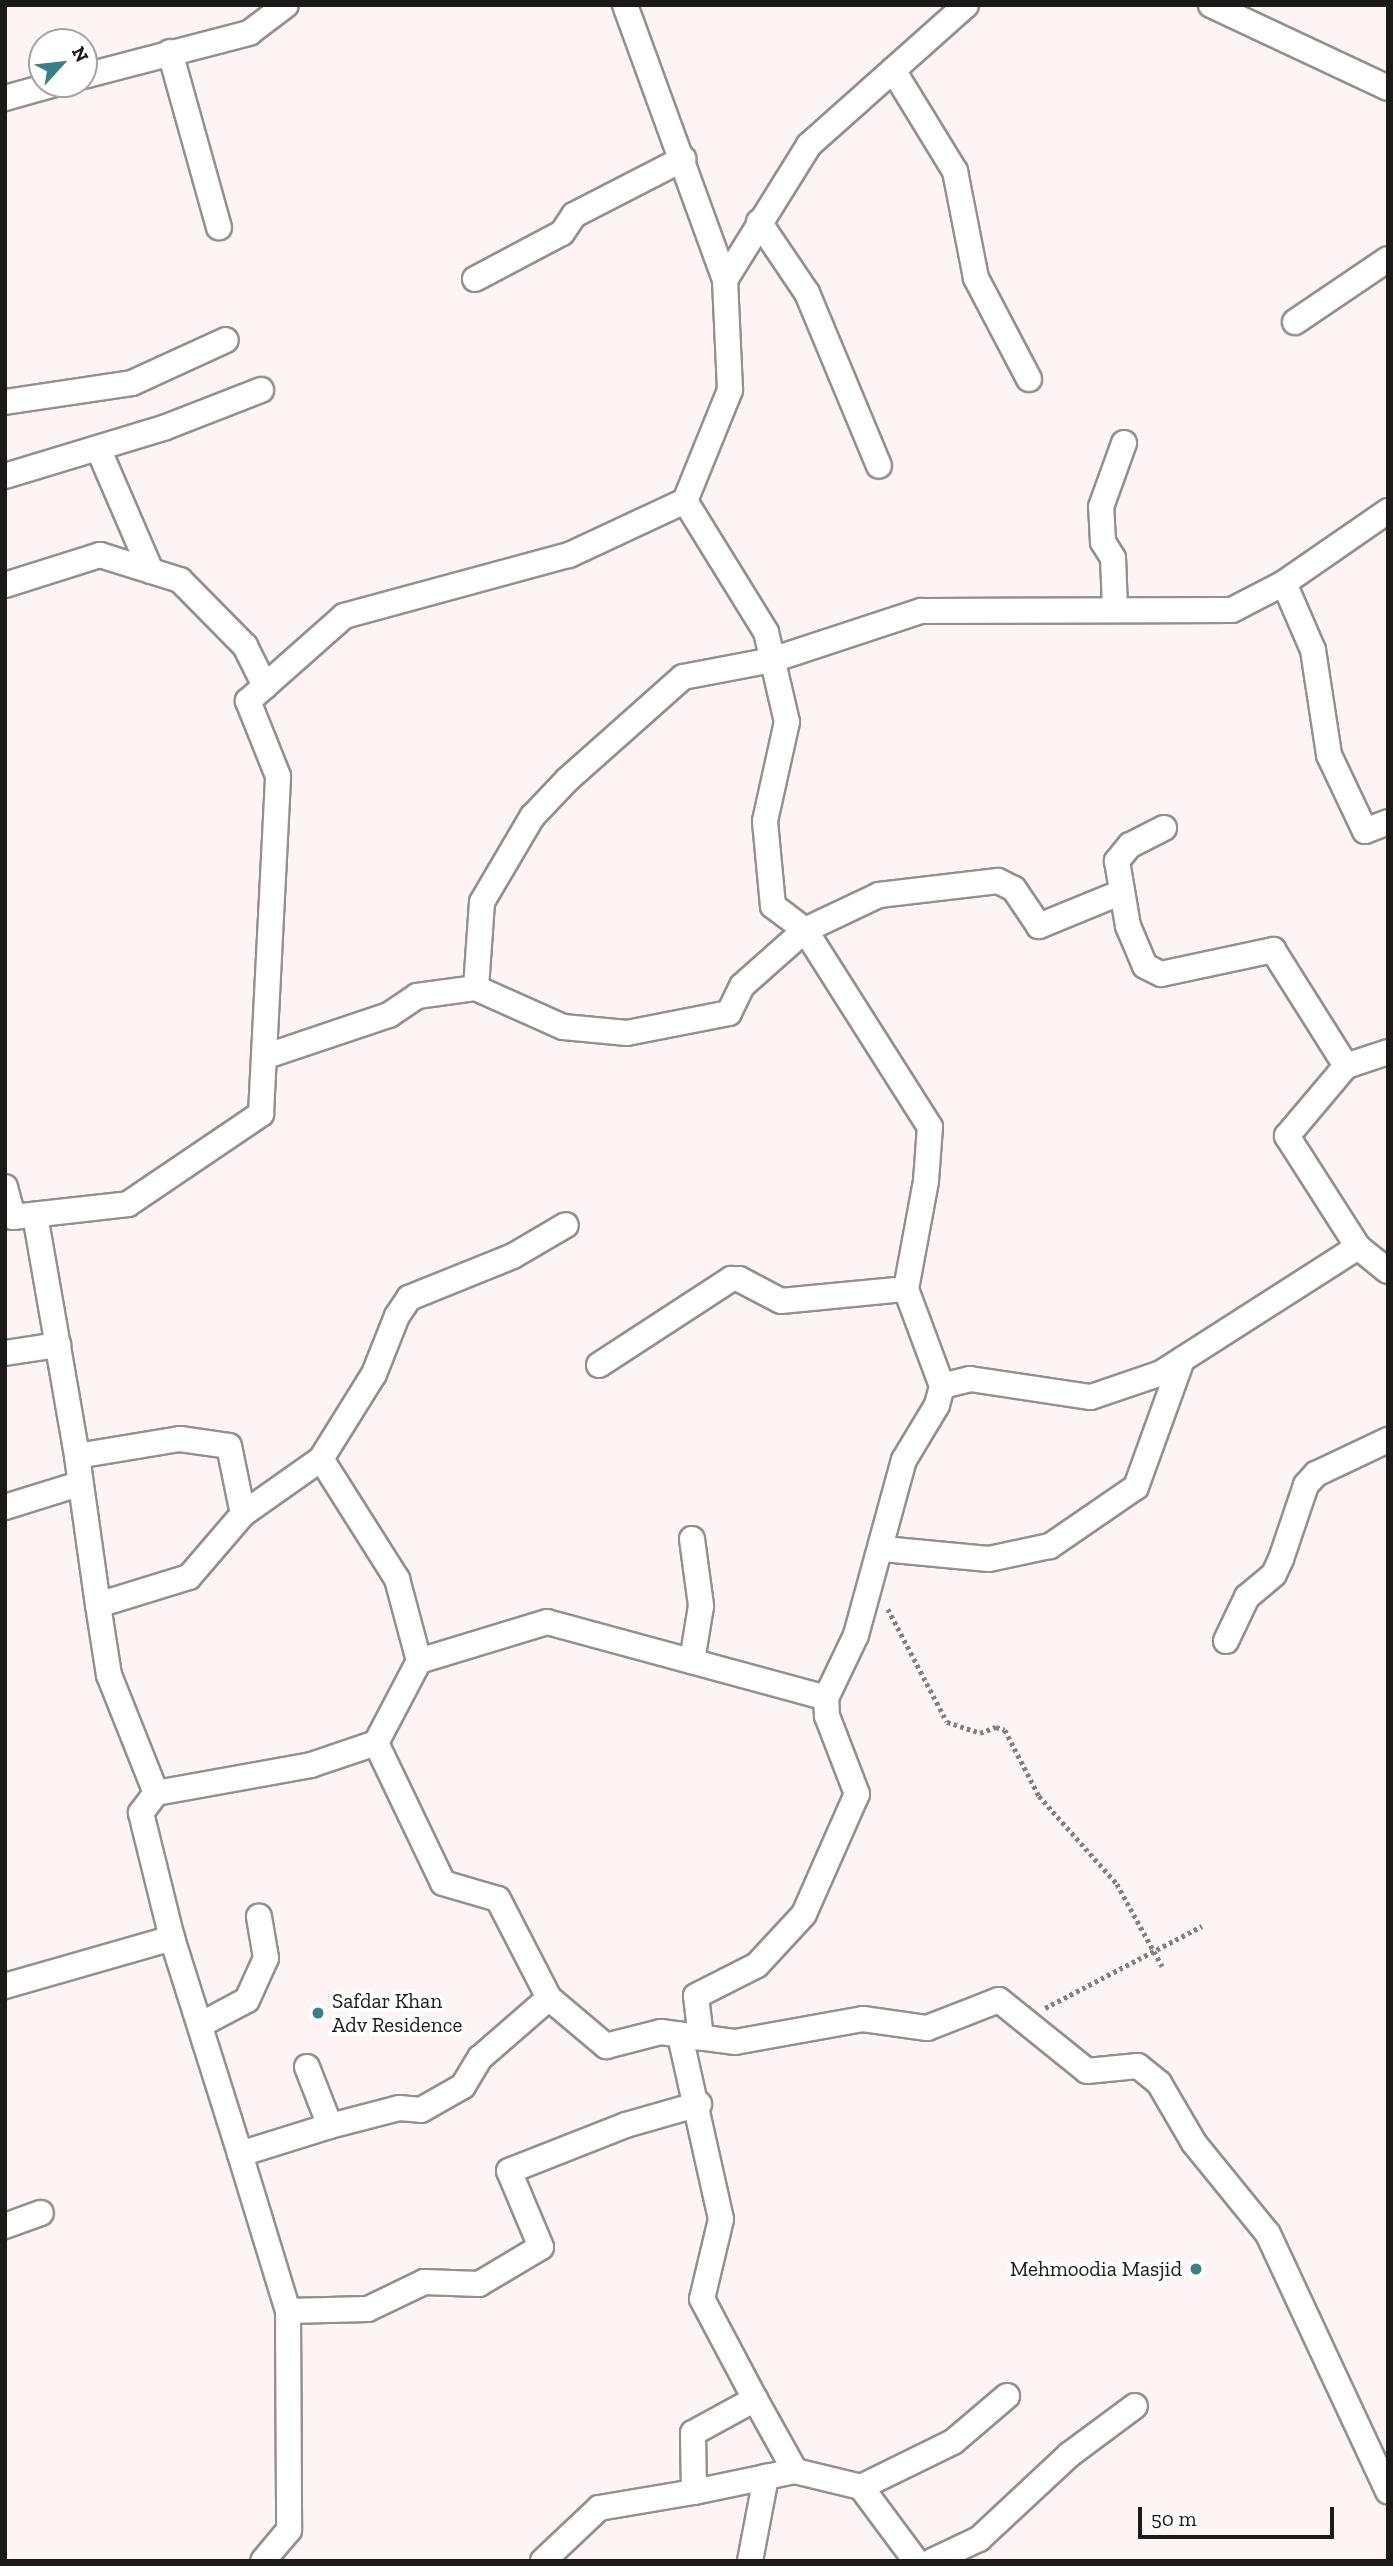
<!DOCTYPE html>
<style>
body{margin:0}
#map{position:relative;width:1393px;height:2566px;overflow:hidden;background:#fdf5f5;font-family:"Zilla Slab",serif}
div>[style]{position:absolute}
.path>*{height:4.5px;margin-top:-2.25px;transform-origin:0;background:repeating-linear-gradient(90deg,#858080 0 3.5px,transparent 0 7px)}
.roads{filter:drop-shadow(2px 0 #968f8f) drop-shadow(-2px 0 #968f8f) drop-shadow(0 2px #968f8f) drop-shadow(0 -2px #968f8f)}
.minor>*{height:24px;margin:-12px;padding:0 12px;transform-origin:12px;border-radius:12px;background:#fff}
.dots>*{width:19px;height:19px;translate:-50% -50%;box-sizing:border-box;border:4px solid #fff;border-radius:50%}
span{translate:-50% -50%;white-space:nowrap;text-align:center;line-height:1.15;-webkit-text-stroke:7px #fff;paint-order:stroke}
.poi-label{font-size:21px;color:#1c1919}
.left{translate:0 -50%;text-align:left}
.right{translate:-100% -50%;text-align:right}
.frame{position:absolute;inset:0;border:7px solid #1c1919;pointer-events:none}
.north{position:absolute;left:28px;top:28px;width:70px;height:70px;box-sizing:border-box;background:#fff;border:2px solid #a4a3a3;border-radius:50%;rotate:63deg;font-size:19px;font-weight:700;line-height:28px;text-align:center;color:#1c1919}
.north::after{content:'';display:block;margin:auto;width:24px;height:32px;background:#398187;clip-path:polygon(50% 0,100% 100%,50% 72%,0 100%)}
.scale{position:absolute;left:1138px;top:2507px;width:196px;height:32px;box-sizing:border-box;border:4px solid #1c1919;border-top:0;padding-left:9px;font-size:21px;line-height:24px;white-space:nowrap;color:#1c1919;-webkit-text-stroke:5px #fff;paint-order:stroke}
</style>
<div id="map">
<div class="path">
<i style="left:888px;top:1609px;width:127px;rotate:62.4deg"></i>
<i style="left:947px;top:1722px;width:35px;rotate:18deg"></i>
<i style="left:980px;top:1733px;width:17px;rotate:-21deg"></i>
<i style="left:996px;top:1727px;width:9px;rotate:18deg"></i>
<i style="left:1005px;top:1730px;width:74px;rotate:62.7deg"></i>
<i style="left:1039px;top:1796px;width:118px;rotate:48.4deg"></i>
<i style="left:1117px;top:1884px;width:94px;rotate:61.2deg"></i>
<i style="left:1045px;top:2008px;width:177px;rotate:-27.6deg"></i>
</div>
<div class="roads">
<div class="minor">
<i style="left:625px;top:5px;width:293px;rotate:70deg"></i>
<i style="left:1211px;top:5px;width:195px;rotate:25.1deg"></i>
<i style="left:170px;top:52px;width:182px;rotate:74.4deg"></i>
<i style="left:893px;top:70px;width:119px;rotate:58.5deg"></i>
<i style="left:955px;top:171px;width:109px;rotate:78.9deg"></i>
<i style="left:976px;top:278px;width:114px;rotate:62.3deg"></i>
<i style="left:84px;top:76px;width:171px;rotate:-14.6deg"></i>
<i style="left:249px;top:33px;width:46px;rotate:-37.1deg"></i>
<i style="left:5px;top:98px;width:52px;rotate:-15.6deg"></i>
<i style="left:759px;top:222px;width:86px;rotate:55.9deg"></i>
<i style="left:807px;top:293px;width:187px;rotate:67.4deg"></i>
<i style="left:475px;top:279px;width:98px;rotate:-27.9deg"></i>
<i style="left:562px;top:233px;width:22px;rotate:-56deg"></i>
<i style="left:574px;top:215px;width:123px;rotate:-27.2deg"></i>
<i style="left:1295px;top:322px;width:112px;rotate:-34.1deg"></i>
<i style="left:5px;top:402px;width:128px;rotate:-8.5deg"></i>
<i style="left:132px;top:383px;width:103px;rotate:-24.6deg"></i>
<i style="left:98px;top:448px;width:134px;rotate:66.7deg"></i>
<i style="left:5px;top:476px;width:168px;rotate:-16.9deg"></i>
<i style="left:166px;top:427px;width:102px;rotate:-21.3deg"></i>
<i style="left:1388px;top:511px;width:126px;rotate:145.3deg"></i>
<i style="left:1284px;top:583px;width:73px;rotate:66.6deg"></i>
<i style="left:1313px;top:650px;width:106px;rotate:81.3deg"></i>
<i style="left:1329px;top:755px;width:84px;rotate:64.7deg"></i>
<i style="left:1365px;top:831px;width:25px;rotate:-21deg"></i>
<i style="left:5px;top:585px;width:100px;rotate:-17.5deg"></i>
<i style="left:100px;top:555px;width:84px;rotate:17.4deg"></i>
<i style="left:180px;top:580px;width:93px;rotate:45.4deg"></i>
<i style="left:245px;top:646px;width:45px;rotate:63.4deg"></i>
<i style="left:1115px;top:609px;width:51px;rotate:-92.2deg"></i>
<i style="left:1113px;top:558px;width:19px;rotate:-122deg"></i>
<i style="left:1103px;top:542px;width:35px;rotate:-93deg"></i>
<i style="left:1101px;top:507px;width:68px;rotate:-70.2deg"></i>
<i style="left:1164px;top:828px;width:38px;rotate:153deg"></i>
<i style="left:1130px;top:845px;width:21px;rotate:129deg"></i>
<i style="left:1117px;top:861px;width:66px;rotate:80.4deg"></i>
<i style="left:1128px;top:926px;width:43px;rotate:67deg"></i>
<i style="left:1145px;top:966px;width:18px;rotate:27deg"></i>
<i style="left:1161px;top:974px;width:115px;rotate:-12.1deg"></i>
<i style="left:1273px;top:950px;width:137px;rotate:57.8deg"></i>
<i style="left:1122px;top:892px;width:90px;rotate:157.7deg"></i>
<i style="left:1039px;top:926px;width:45px;rotate:-124deg"></i>
<i style="left:1014px;top:889px;width:18px;rotate:-153deg"></i>
<i style="left:998px;top:881px;width:120px;rotate:173.3deg"></i>
<i style="left:879px;top:895px;width:82px;rotate:154.7deg"></i>
<i style="left:805px;top:930px;width:84px;rotate:138.4deg"></i>
<i style="left:742px;top:986px;width:30px;rotate:116deg"></i>
<i style="left:729px;top:1013px;width:104px;rotate:168.9deg"></i>
<i style="left:627px;top:1033px;width:64px;rotate:-174.6deg"></i>
<i style="left:563px;top:1027px;width:95px;rotate:-155.9deg"></i>
<i style="left:476px;top:988px;width:86px;rotate:-86deg"></i>
<i style="left:482px;top:902px;width:99px;rotate:-59.5deg"></i>
<i style="left:532px;top:817px;width:51px;rotate:-46.6deg"></i>
<i style="left:567px;top:780px;width:155px;rotate:-41.6deg"></i>
<i style="left:683px;top:677px;width:91px;rotate:-10.8deg"></i>
<i style="left:772px;top:660px;width:157px;rotate:-18.2deg"></i>
<i style="left:921px;top:611px;width:311px;rotate:-0.2deg"></i>
<i style="left:1232px;top:610px;width:59px;rotate:-27.4deg"></i>
<i style="left:264px;top:1057px;width:132px;rotate:-18.6deg"></i>
<i style="left:389px;top:1015px;width:34px;rotate:-34deg"></i>
<i style="left:417px;top:996px;width:60px;rotate:-7.7deg"></i>
<i style="left:5px;top:1187px;width:31px;rotate:75deg"></i>
<i style="left:13px;top:1217px;width:116px;rotate:-6.4deg"></i>
<i style="left:128px;top:1204px;width:161px;rotate:-34.1deg"></i>
<i style="left:261px;top:1114px;width:338px;rotate:-87.1deg"></i>
<i style="left:278px;top:776px;width:81px;rotate:-111.8deg"></i>
<i style="left:248px;top:701px;width:128px;rotate:-41.5deg"></i>
<i style="left:344px;top:616px;width:233px;rotate:-15.2deg"></i>
<i style="left:569px;top:555px;width:128px;rotate:-25deg"></i>
<i style="left:35px;top:1215px;width:245px;rotate:80.1deg"></i>
<i style="left:77px;top:1456px;width:104px;rotate:-9.4deg"></i>
<i style="left:180px;top:1439px;width:49px;rotate:8.1deg"></i>
<i style="left:229px;top:1446px;width:69px;rotate:78.4deg"></i>
<i style="left:243px;top:1514px;width:95px;rotate:-35.2deg"></i>
<i style="left:321px;top:1459px;width:100px;rotate:-58.1deg"></i>
<i style="left:374px;top:1374px;width:62px;rotate:-68.4deg"></i>
<i style="left:397px;top:1316px;width:22px;rotate:-56deg"></i>
<i style="left:409px;top:1298px;width:112px;rotate:-22deg"></i>
<i style="left:513px;top:1256px;width:61px;rotate:-30.3deg"></i>
<i style="left:1358px;top:1247px;width:132px;rotate:-122.6deg"></i>
<i style="left:1287px;top:1136px;width:92px;rotate:-49.9deg"></i>
<i style="left:1346px;top:1066px;width:44px;rotate:-18.4deg"></i>
<i style="left:5px;top:1353px;width:54px;rotate:-8.6deg"></i>
<i style="left:599px;top:1365px;width:158px;rotate:-33.1deg"></i>
<i style="left:731px;top:1279px;width:8px"></i>
<i style="left:739px;top:1279px;width:47px;rotate:27.6deg"></i>
<i style="left:781px;top:1301px;width:126px;rotate:-5.5deg"></i>
<i style="left:942px;top:1386px;width:103px;rotate:-110.4deg"></i>
<i style="left:906px;top:1289px;width:110px;rotate:-79.5deg"></i>
<i style="left:926px;top:1181px;width:54px;rotate:-85.8deg"></i>
<i style="left:930px;top:1127px;width:233px;rotate:-122.4deg"></i>
<i style="left:805px;top:930px;width:40px;rotate:-143deg"></i>
<i style="left:773px;top:906px;width:85px;rotate:-95.4deg"></i>
<i style="left:765px;top:821px;width:101px;rotate:-77.5deg"></i>
<i style="left:787px;top:722px;width:92px;rotate:-103.1deg"></i>
<i style="left:766px;top:632px;width:154px;rotate:-121.7deg"></i>
<i style="left:685px;top:501px;width:120px;rotate:-67.9deg"></i>
<i style="left:730px;top:390px;width:110px;rotate:-92.6deg"></i>
<i style="left:725px;top:280px;width:159px;rotate:-58.1deg"></i>
<i style="left:809px;top:145px;width:210px;rotate:-41.7deg"></i>
<i style="left:77px;top:1456px;width:150px;rotate:82deg"></i>
<i style="left:98px;top:1605px;width:95px;rotate:-17.1deg"></i>
<i style="left:189px;top:1577px;width:83px;rotate:-49.4deg"></i>
<i style="left:5px;top:1507px;width:77px;rotate:-17.3deg"></i>
<i style="left:692px;top:1539px;width:68px;rotate:82.3deg"></i>
<i style="left:701px;top:1606px;width:56px;rotate:99.3deg"></i>
<i style="left:883px;top:1549px;width:106px;rotate:5.4deg"></i>
<i style="left:989px;top:1559px;width:62px;rotate:-12deg"></i>
<i style="left:1050px;top:1546px;width:104px;rotate:-34.5deg"></i>
<i style="left:1136px;top:1487px;width:135px;rotate:-70.1deg"></i>
<i style="left:98px;top:1605px;width:71px;rotate:81.1deg"></i>
<i style="left:109px;top:1675px;width:127px;rotate:68.3deg"></i>
<i style="left:156px;top:1793px;width:158px;rotate:-10.2deg"></i>
<i style="left:311px;top:1765px;width:69px;rotate:-18.7deg"></i>
<i style="left:376px;top:1743px;width:93px;rotate:-62.3deg"></i>
<i style="left:419px;top:1661px;width:85px;rotate:-105deg"></i>
<i style="left:397px;top:1579px;width:142px;rotate:-122.3deg"></i>
<i style="left:1226px;top:1641px;width:49px;rotate:-64.5deg"></i>
<i style="left:1247px;top:1597px;width:35px;rotate:-40deg"></i>
<i style="left:1274px;top:1574px;width:17px;rotate:-65deg"></i>
<i style="left:1281px;top:1559px;width:78px;rotate:-71.3deg"></i>
<i style="left:1306px;top:1485px;width:15px;rotate:-48deg"></i>
<i style="left:1316px;top:1474px;width:80px;rotate:-25.3deg"></i>
<i style="left:419px;top:1661px;width:134px;rotate:-16.9deg"></i>
<i style="left:547px;top:1622px;width:289px;rotate:15.2deg"></i>
<i style="left:376px;top:1743px;width:155px;rotate:64.4deg"></i>
<i style="left:443px;top:1883px;width:57px;rotate:16.2deg"></i>
<i style="left:498px;top:1899px;width:111px;rotate:62.7deg"></i>
<i style="left:156px;top:1793px;width:25px;rotate:127deg"></i>
<i style="left:141px;top:1813px;width:129px;rotate:76.1deg"></i>
<i style="left:172px;top:1938px;width:226px;rotate:72.5deg"></i>
<i style="left:240px;top:2154px;width:94px;rotate:-17.3deg"></i>
<i style="left:5px;top:1986px;width:174px;rotate:-16deg"></i>
<i style="left:200px;top:2025px;width:53px;rotate:-28deg"></i>
<i style="left:247px;top:2000px;width:46px;rotate:-65.7deg"></i>
<i style="left:266px;top:1958px;width:42px;rotate:-99.7deg"></i>
<i style="left:701px;top:2038px;width:42px;rotate:-96.8deg"></i>
<i style="left:696px;top:1996px;width:68px;rotate:-26.9deg"></i>
<i style="left:757px;top:1965px;width:69px;rotate:-47.3deg"></i>
<i style="left:804px;top:1914px;width:131px;rotate:-66.2deg"></i>
<i style="left:857px;top:1794px;width:84px;rotate:-111deg"></i>
<i style="left:827px;top:1716px;width:18px;rotate:-93deg"></i>
<i style="left:826px;top:1698px;width:70px;rotate:-64.5deg"></i>
<i style="left:856px;top:1635px;width:181px;rotate:-74.7deg"></i>
<i style="left:904px;top:1460px;width:64px;rotate:-59deg"></i>
<i style="left:937px;top:1405px;width:20px;rotate:-75deg"></i>
<i style="left:942px;top:1386px;width:29px;rotate:-14deg"></i>
<i style="left:970px;top:1379px;width:122px;rotate:8.5deg"></i>
<i style="left:1091px;top:1397px;width:74px;rotate:-18.9deg"></i>
<i style="left:1161px;top:1373px;width:234px;rotate:-32.6deg"></i>
<i style="left:1358px;top:1247px;width:38px;rotate:39deg"></i>
<i style="left:307px;top:2067px;width:63px;rotate:68.7deg"></i>
<i style="left:330px;top:2126px;width:71px;rotate:-14.6deg"></i>
<i style="left:399px;top:2108px;width:22px;rotate:5deg"></i>
<i style="left:421px;top:2110px;width:48px;rotate:-29.7deg"></i>
<i style="left:463px;top:2086px;width:33px;rotate:-59deg"></i>
<i style="left:480px;top:2058px;width:91px;rotate:-41deg"></i>
<i style="left:549px;top:1998px;width:75px;rotate:40.1deg"></i>
<i style="left:606px;top:2046px;width:57px;rotate:-14.3deg"></i>
<i style="left:661px;top:2032px;width:75px;rotate:7.7deg"></i>
<i style="left:735px;top:2042px;width:130px;rotate:-10.2deg"></i>
<i style="left:863px;top:2019px;width:65px;rotate:8deg"></i>
<i style="left:927px;top:2028px;width:77px;rotate:-21.3deg"></i>
<i style="left:999px;top:2000px;width:113px;rotate:38.9deg"></i>
<i style="left:1087px;top:2071px;width:51px;rotate:-5.6deg"></i>
<i style="left:1138px;top:2066px;width:27px;rotate:39deg"></i>
<i style="left:1159px;top:2083px;width:69px;rotate:59.7deg"></i>
<i style="left:1194px;top:2143px;width:117px;rotate:50.9deg"></i>
<i style="left:1268px;top:2234px;width:284px;rotate:65deg"></i>
<i style="left:240px;top:2154px;width:164px;rotate:73deg"></i>
<i style="left:288px;top:2311px;width:219px;rotate:89.7deg"></i>
<i style="left:289px;top:2530px;width:40px;rotate:130deg"></i>
<i style="left:5px;top:2226px;width:38px;rotate:-20deg"></i>
<i style="left:288px;top:2311px;width:80px;rotate:-1.4deg"></i>
<i style="left:368px;top:2309px;width:62px;rotate:-25.7deg"></i>
<i style="left:424px;top:2282px;width:55px;rotate:2.1deg"></i>
<i style="left:479px;top:2284px;width:72px;rotate:-30.8deg"></i>
<i style="left:541px;top:2247px;width:82px;rotate:-112.8deg"></i>
<i style="left:509px;top:2171px;width:126px;rotate:-21.5deg"></i>
<i style="left:626px;top:2125px;width:76px;rotate:-16deg"></i>
<i style="left:755px;top:2399px;width:82px;rotate:60.9deg"></i>
<i style="left:861px;top:2487px;width:102px;rotate:-26.1deg"></i>
<i style="left:953px;top:2442px;width:71px;rotate:-40.4deg"></i>
<i style="left:694px;top:2492px;width:103px;rotate:-11.7deg"></i>
<i style="left:795px;top:2471px;width:68px;rotate:13.6deg"></i>
<i style="left:861px;top:2487px;width:92px;rotate:53.4deg"></i>
<i style="left:543px;top:2561px;width:77px;rotate:-43.4deg"></i>
<i style="left:599px;top:2508px;width:96px;rotate:-9.6deg"></i>
<i style="left:694px;top:2492px;width:59px;rotate:-91deg"></i>
<i style="left:693px;top:2433px;width:71px;rotate:-28.7deg"></i>
<i style="left:755px;top:2399px;width:113px;rotate:-117.9deg"></i>
<i style="left:702px;top:2299px;width:82px;rotate:-76.6deg"></i>
<i style="left:721px;top:2219px;width:189px;rotate:-102.6deg"></i>
<i style="left:750px;top:2561px;width:86px;rotate:-79.2deg"></i>
<i style="left:932px;top:2561px;width:52px;rotate:-25.1deg"></i>
<i style="left:979px;top:2539px;width:123px;rotate:-43deg"></i>
<i style="left:1069px;top:2455px;width:82px;rotate:-36.6deg"></i>
</div>
</div>
<div class="dots">
<i style="left:318px;top:2013px;background:#398187"></i>
<i style="left:1196px;top:2269px;background:#398187"></i>
</div>
<div class="poi-label">
<span class="left" style="left:332px;top:2013px">Safdar Khan<br>Adv Residence</span>
<span class="right" style="left:1182px;top:2269px">Mehmoodia Masjid</span>
</div>
<div class="frame"></div>
<div class="north">N</div>
<div class="scale">50 m</div>
</div>
